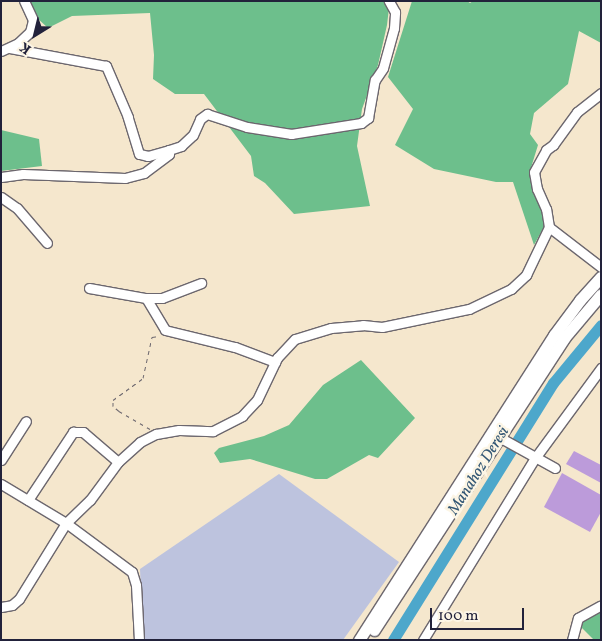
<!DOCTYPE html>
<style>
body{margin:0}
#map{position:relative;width:602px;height:641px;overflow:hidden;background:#f5e7cd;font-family:Vollkorn,serif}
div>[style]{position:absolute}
.industrial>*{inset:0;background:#bdc3de}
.forest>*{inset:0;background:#6dbf8c}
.river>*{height:11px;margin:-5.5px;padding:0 5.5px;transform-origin:5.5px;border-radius:5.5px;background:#4da7cb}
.building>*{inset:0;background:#bc9bda}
.path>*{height:1px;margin-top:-0.5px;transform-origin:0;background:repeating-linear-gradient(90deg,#6c676e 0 4px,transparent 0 8px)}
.roads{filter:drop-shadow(1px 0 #6c676e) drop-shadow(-1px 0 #6c676e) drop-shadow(0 1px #6c676e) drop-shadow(0 -1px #6c676e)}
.minor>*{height:9px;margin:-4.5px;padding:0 4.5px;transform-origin:4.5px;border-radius:4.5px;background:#fff}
.major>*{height:11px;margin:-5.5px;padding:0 5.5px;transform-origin:5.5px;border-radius:5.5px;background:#fff}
span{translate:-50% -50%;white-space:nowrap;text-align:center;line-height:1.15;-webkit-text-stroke:5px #fcf5e5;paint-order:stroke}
.water-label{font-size:16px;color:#335775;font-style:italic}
.frame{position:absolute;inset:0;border:2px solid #22223b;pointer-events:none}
.north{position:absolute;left:10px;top:10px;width:50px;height:50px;-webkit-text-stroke:4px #fcf5e5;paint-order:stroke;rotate:216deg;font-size:14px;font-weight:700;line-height:20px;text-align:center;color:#22223b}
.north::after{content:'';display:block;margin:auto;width:18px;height:22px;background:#22223b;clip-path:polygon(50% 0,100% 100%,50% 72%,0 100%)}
.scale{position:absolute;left:430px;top:608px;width:94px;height:22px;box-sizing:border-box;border:2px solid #22223b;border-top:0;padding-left:6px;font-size:15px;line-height:18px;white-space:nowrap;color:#22223b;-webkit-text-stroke:4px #fcf5e5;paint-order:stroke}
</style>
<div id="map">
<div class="industrial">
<i style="clip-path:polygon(279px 474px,399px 562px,343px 640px,143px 640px,140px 569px)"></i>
</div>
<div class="forest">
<i style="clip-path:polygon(30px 1px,387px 1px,389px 8px,387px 25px,378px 65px,362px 109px,357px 146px,370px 206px,294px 214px,265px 183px,254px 176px,251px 156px,204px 94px,175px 94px,153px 79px,154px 55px,150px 13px,72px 16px,48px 28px,36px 17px)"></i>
<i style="clip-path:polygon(412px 1px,467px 1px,470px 3px,473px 1px,601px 1px,601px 43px,579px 31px,568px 84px,534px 113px,530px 134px,538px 145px,530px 171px,532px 184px,542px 207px,545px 225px,534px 245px,513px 182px,496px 182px,434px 169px,395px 145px,413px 109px,388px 77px)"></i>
<i style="clip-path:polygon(1px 130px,39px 139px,42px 166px,1px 171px)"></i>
<i style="clip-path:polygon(361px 360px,415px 418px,378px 458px,369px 455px,327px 479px,315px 479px,250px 459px,220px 463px,214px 453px,219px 448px,264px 436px,289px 425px,323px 385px)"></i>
<i style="clip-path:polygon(601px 612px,601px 639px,594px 640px,579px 625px,583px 620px)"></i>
</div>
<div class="river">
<i style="left:393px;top:640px;width:303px;rotate:-58.1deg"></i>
<i style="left:553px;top:383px;width:75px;rotate:-50.4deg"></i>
</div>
<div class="building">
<i style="clip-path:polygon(574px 451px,601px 465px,601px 483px,566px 464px)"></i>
<i style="clip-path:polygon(562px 473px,601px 495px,601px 512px,590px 532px,544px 507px)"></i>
</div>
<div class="path">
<i style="left:150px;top:429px;width:36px;rotate:-150deg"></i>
<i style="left:119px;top:411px;width:8px;rotate:-140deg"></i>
<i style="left:113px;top:406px;width:6px;rotate:-90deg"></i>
<i style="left:113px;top:400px;width:37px;rotate:-36deg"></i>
<i style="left:143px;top:378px;width:42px;rotate:-77.6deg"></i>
<i style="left:152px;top:337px;width:7px;rotate:-8deg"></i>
</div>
<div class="roads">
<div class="minor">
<i style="left:1px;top:51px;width:19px;rotate:-25deg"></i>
<i style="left:18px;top:43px;width:16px;rotate:-43deg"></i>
<i style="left:30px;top:32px;width:12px;rotate:-76deg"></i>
<i style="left:33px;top:20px;width:21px;rotate:-115deg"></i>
<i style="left:169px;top:150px;width:13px;rotate:-18deg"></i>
<i style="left:181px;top:146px;width:16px;rotate:-43deg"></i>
<i style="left:193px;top:135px;width:17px;rotate:-66deg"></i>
<i style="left:200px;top:119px;width:9px;rotate:-36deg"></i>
<i style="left:207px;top:114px;width:42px;rotate:18deg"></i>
<i style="left:247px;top:127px;width:45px;rotate:9deg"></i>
<i style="left:291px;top:134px;width:71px;rotate:-8.9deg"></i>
<i style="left:361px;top:123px;width:9px;rotate:-36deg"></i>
<i style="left:368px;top:118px;width:39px;rotate:-80deg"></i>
<i style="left:375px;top:80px;width:14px;rotate:-56deg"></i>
<i style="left:383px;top:68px;width:41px;rotate:-74.6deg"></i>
<i style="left:394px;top:28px;width:16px;rotate:-86deg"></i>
<i style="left:395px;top:12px;width:13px;rotate:-119deg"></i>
<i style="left:1px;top:177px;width:22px;rotate:-8deg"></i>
<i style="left:23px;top:174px;width:102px;rotate:2.2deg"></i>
<i style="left:125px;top:178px;width:20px;rotate:-15deg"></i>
<i style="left:144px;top:173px;width:31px;rotate:-37deg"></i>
<i style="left:169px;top:154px;width:4px;rotate:-90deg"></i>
<i style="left:169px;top:150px;width:22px;rotate:164deg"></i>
<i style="left:148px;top:156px;width:9px;rotate:-167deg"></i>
<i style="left:139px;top:154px;width:39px;rotate:-107deg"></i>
<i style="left:128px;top:117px;width:56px;rotate:-113.3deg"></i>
<i style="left:106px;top:66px;width:98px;rotate:-169.4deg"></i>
<i style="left:1px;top:197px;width:19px;rotate:35deg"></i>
<i style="left:17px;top:208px;width:46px;rotate:49.4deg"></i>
<i style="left:549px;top:227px;width:18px;rotate:-99deg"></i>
<i style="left:546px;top:209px;width:22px;rotate:-114deg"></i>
<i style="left:537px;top:189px;width:17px;rotate:-100deg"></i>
<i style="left:534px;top:172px;width:25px;rotate:-61deg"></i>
<i style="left:546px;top:150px;width:9px;rotate:-36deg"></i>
<i style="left:553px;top:145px;width:41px;rotate:-54deg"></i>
<i style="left:577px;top:112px;width:31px;rotate:-38deg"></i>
<i style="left:89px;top:288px;width:58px;rotate:10deg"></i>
<i style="left:146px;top:298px;width:37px;rotate:59deg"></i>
<i style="left:165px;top:330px;width:72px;rotate:13.7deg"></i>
<i style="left:235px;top:347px;width:43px;rotate:20.6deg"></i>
<i style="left:146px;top:298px;width:16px"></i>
<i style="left:162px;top:298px;width:42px;rotate:-21deg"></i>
<i style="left:499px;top:437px;width:64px;rotate:29deg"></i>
<i style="left:1px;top:460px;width:46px;rotate:-57.3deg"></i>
<i style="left:1px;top:484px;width:76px;rotate:31deg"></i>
<i style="left:66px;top:523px;width:82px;rotate:36.6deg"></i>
<i style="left:132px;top:572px;width:14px;rotate:73deg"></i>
<i style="left:136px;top:585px;width:55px;rotate:86.9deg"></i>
<i style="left:28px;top:500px;width:82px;rotate:-56.5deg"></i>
<i style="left:73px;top:432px;width:10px"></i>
<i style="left:83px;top:432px;width:46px;rotate:40.6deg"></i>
<i style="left:1px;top:607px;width:11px;rotate:-10deg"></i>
<i style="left:12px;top:605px;width:9px;rotate:-41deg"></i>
<i style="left:19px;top:599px;width:89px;rotate:-58.3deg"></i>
<i style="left:66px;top:523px;width:33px;rotate:-44deg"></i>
<i style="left:90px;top:500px;width:47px;rotate:-53.6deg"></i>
<i style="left:118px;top:462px;width:30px;rotate:-42deg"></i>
<i style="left:140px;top:442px;width:18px;rotate:-27deg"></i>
<i style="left:156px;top:434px;width:23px;rotate:-10deg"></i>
<i style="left:179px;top:430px;width:34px;rotate:2deg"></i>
<i style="left:213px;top:431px;width:33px;rotate:-27deg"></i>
<i style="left:242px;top:416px;width:22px;rotate:-47deg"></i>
<i style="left:257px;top:400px;width:47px;rotate:-64.5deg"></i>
<i style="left:277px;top:358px;width:26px;rotate:-47deg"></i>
<i style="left:295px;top:339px;width:38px;rotate:-17deg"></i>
<i style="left:331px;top:328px;width:32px;rotate:-5deg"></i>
<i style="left:363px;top:325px;width:19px;rotate:6deg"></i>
<i style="left:382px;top:327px;width:89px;rotate:-11.7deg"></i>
<i style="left:469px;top:309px;width:47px;rotate:-25.5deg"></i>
<i style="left:511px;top:289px;width:21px;rotate:-43deg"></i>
<i style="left:526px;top:275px;width:53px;rotate:-64.4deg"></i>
<i style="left:549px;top:227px;width:66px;rotate:37.6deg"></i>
<i style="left:423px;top:640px;width:214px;rotate:-58.4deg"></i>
<i style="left:535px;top:458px;width:112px;rotate:-53.7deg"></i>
<i style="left:572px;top:640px;width:23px;rotate:-75deg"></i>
<i style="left:578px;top:618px;width:26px;rotate:-29deg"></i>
</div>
<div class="major">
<i style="left:374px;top:630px;width:348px;rotate:-56.9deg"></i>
<i style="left:564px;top:338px;width:57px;rotate:-49.9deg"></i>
<i style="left:359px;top:640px;width:362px;rotate:-57.4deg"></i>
<i style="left:554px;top:335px;width:44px;rotate:-53.4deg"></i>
<i style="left:580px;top:300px;width:31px;rotate:-48deg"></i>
</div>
</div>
<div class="water-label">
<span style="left:479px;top:471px;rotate:-58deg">Manahoz Deresi</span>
</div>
<div class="frame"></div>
<div class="north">K</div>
<div class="scale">100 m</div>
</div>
